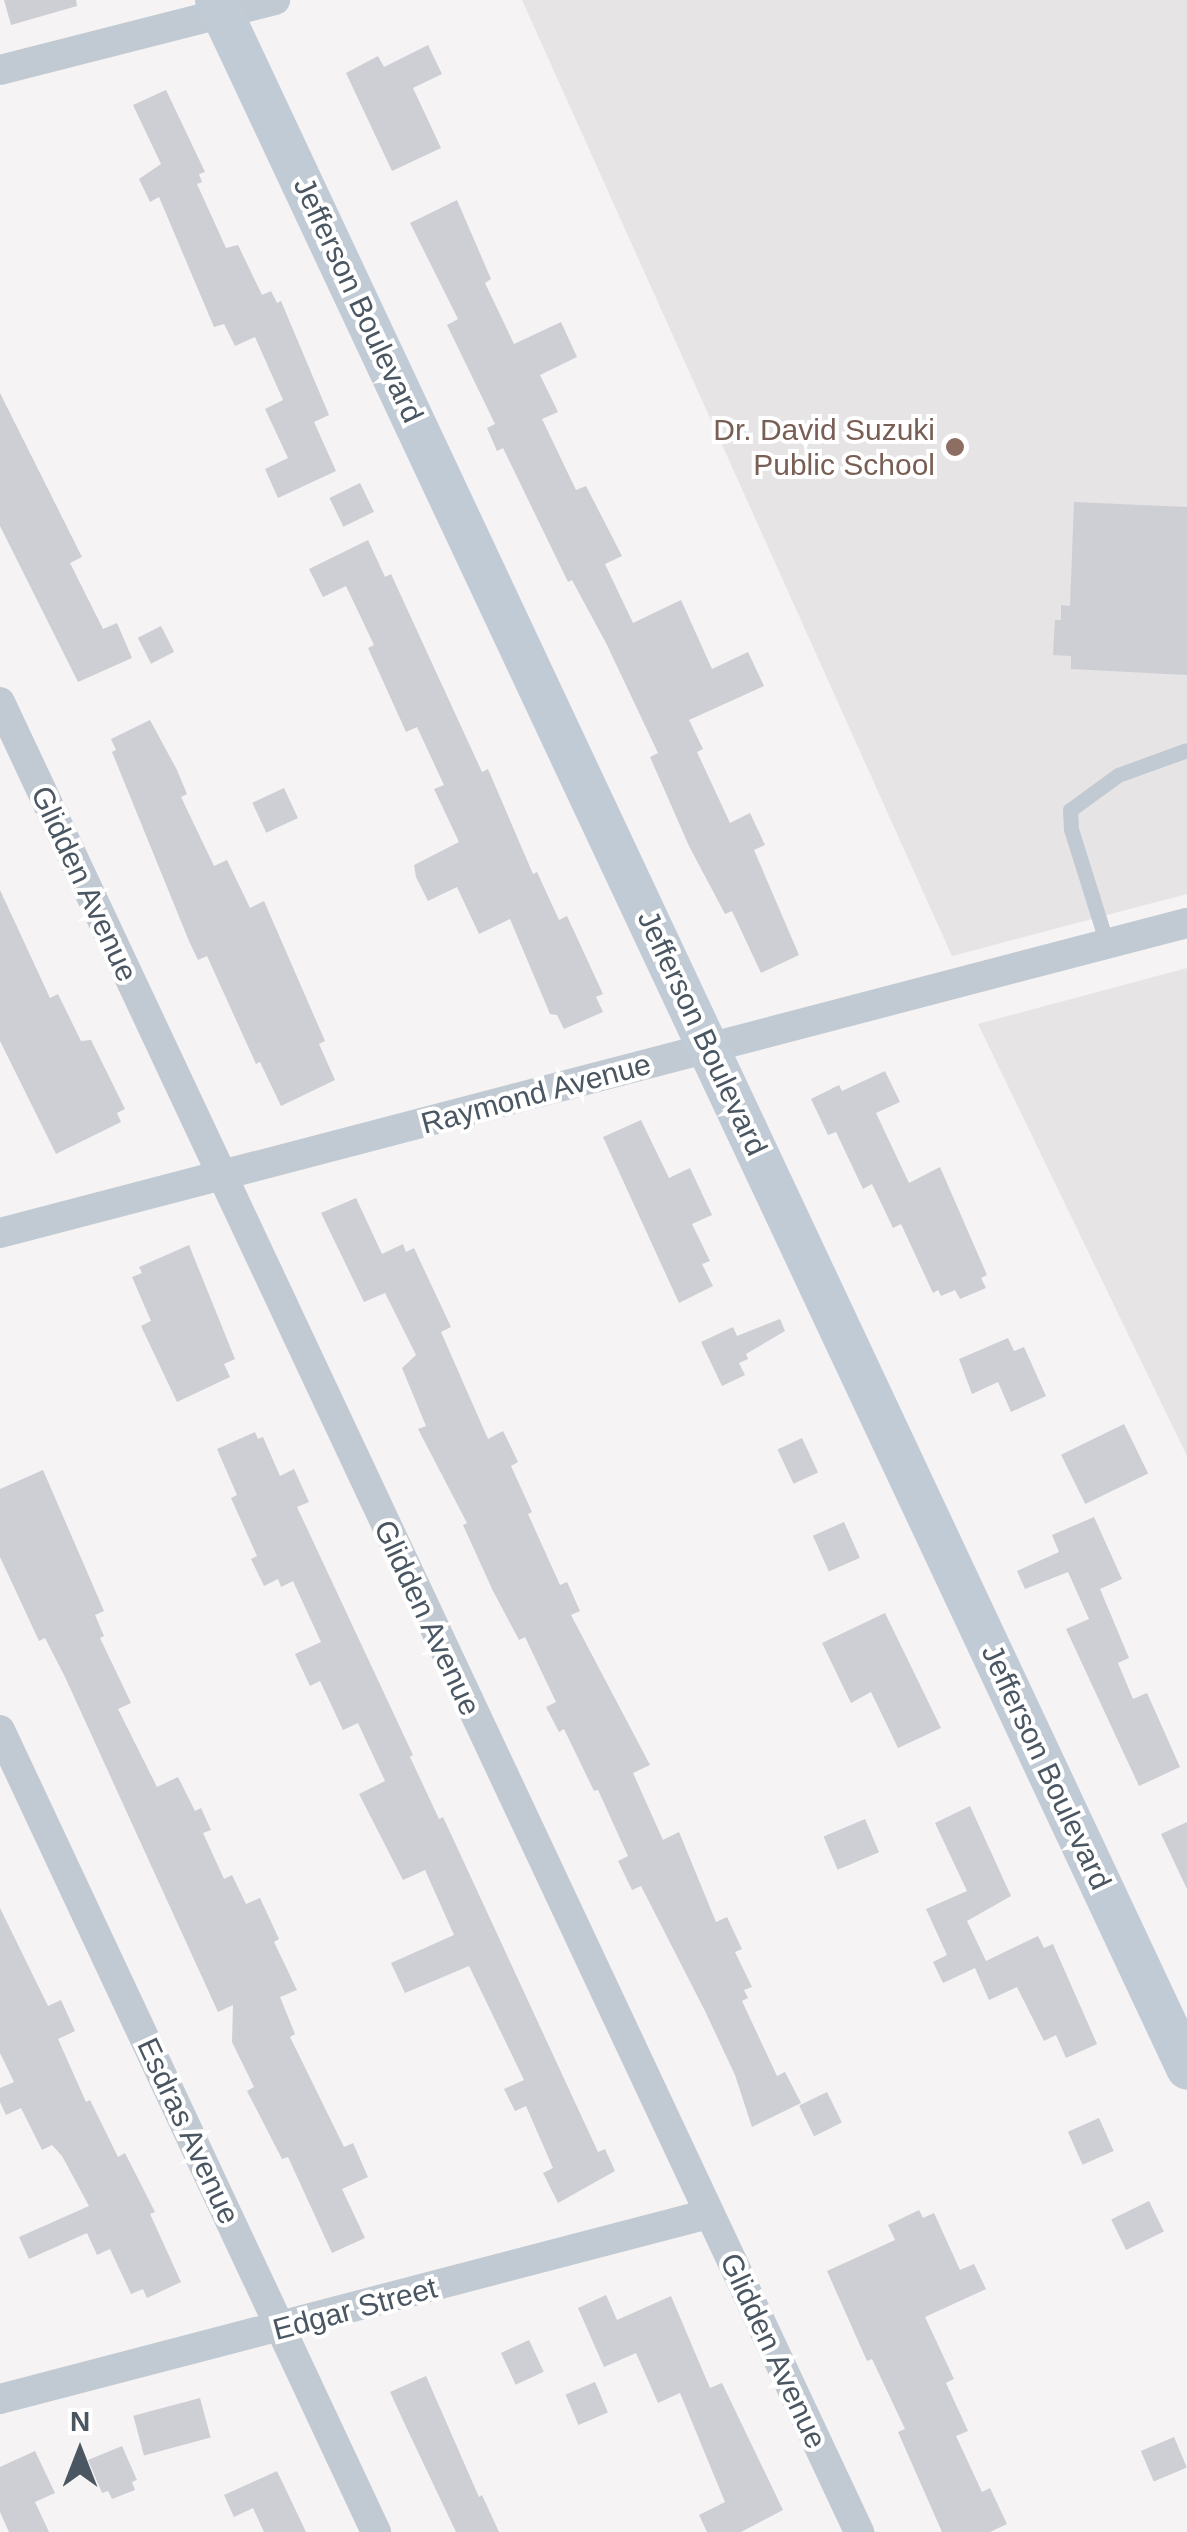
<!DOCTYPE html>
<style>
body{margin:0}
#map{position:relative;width:1187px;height:2532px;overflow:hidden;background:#f5f3f3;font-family:Helvetica,sans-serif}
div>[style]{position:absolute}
.education>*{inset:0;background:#e6e4e5}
.building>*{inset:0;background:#cdcfd5;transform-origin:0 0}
.lane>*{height:15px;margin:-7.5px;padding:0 7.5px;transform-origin:7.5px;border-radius:7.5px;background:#c1cad2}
.street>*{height:30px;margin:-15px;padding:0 15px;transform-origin:15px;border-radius:15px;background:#c1cad2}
.secondary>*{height:42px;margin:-21px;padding:0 21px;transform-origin:21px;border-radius:21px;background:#c1cbd6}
.dots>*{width:28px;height:28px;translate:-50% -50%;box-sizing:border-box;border:5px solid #fff;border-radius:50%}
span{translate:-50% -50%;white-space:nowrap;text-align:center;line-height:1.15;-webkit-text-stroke:8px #fff;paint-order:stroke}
.street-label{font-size:30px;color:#4a5661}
.education-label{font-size:30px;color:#785e54}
.right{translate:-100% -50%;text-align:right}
.north{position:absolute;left:30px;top:2402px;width:100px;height:100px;-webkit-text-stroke:8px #fff;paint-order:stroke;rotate:0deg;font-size:28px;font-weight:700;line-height:40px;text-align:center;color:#4a5661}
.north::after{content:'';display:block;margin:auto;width:35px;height:45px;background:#4a5661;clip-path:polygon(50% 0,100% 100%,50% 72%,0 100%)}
</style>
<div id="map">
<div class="education">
<i style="clip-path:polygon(522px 0,1187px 0,1187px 894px,952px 956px)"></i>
<i style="clip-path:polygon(1187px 968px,1187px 1456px,978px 1024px)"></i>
</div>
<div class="building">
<i style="clip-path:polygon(4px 0,76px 0,77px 6px,11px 25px)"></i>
<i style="clip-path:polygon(428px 45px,442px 74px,413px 88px,441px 148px,392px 171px,346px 73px,378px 56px,384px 67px)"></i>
<i style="clip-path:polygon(166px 90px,205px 172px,199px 174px,202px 182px,197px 184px,226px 248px,238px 245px,262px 295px,271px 291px,277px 303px,281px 301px,329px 415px,314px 422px,336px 471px,278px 498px,265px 469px,288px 458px,265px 409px,283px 400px,255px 337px,235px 346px,224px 324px,214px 327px,159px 197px,150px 202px,139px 179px,161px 164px,133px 105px)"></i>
<i style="clip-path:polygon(457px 200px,491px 279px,485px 283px,514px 344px,561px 322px,577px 357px,540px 375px,558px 412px,542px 419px,576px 490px,586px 486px,622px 556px,605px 564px,633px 623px,681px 600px,712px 669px,748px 652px,764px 686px,689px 720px,703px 749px,697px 752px,730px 823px,750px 813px,765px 845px,754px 850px,799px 955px,761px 973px,732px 911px,725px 914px,689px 846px,650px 757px,658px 753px,607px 645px,572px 580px,568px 582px,503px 448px,497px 451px,487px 428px,495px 424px,447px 325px,458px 319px,410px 223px)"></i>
<i style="clip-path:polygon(0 393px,82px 557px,70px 563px,103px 629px,117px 623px,132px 658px,78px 682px,0 526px)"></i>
<i style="left:360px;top:483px;width:32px;height:34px;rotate:64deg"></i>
<i style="clip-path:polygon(1074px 502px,1187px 507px,1187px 675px,1071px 669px,1071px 656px,1053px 655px,1055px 620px,1061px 620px,1061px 605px,1070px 606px)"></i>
<i style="clip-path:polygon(368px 540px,385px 577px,391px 574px,482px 772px,488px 769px,533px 874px,537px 872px,559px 920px,567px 916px,603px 994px,596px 997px,603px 1012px,564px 1029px,557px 1015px,550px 1014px,510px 919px,479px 934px,457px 887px,428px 901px,416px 877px,414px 865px,459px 842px,434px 789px,444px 785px,417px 727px,406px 732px,368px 648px,374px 645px,346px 586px,323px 597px,309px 569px)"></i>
<i style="left:161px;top:626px;width:29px;height:26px;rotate:63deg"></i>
<i style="clip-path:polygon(150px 720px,177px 770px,187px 794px,181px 797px,214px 866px,227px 860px,250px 908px,264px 901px,325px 1041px,319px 1044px,335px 1080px,281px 1106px,260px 1062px,256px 1064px,207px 956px,198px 960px,189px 941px,112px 752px,116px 750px,111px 739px)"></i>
<i style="left:284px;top:788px;width:33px;height:35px;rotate:65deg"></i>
<i style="clip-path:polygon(0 890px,50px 998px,58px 994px,81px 1041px,91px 1040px,125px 1109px,117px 1113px,121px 1122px,56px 1154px,0 1041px)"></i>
<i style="clip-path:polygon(885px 1071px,900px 1102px,876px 1113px,909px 1183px,940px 1167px,987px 1275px,981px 1278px,986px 1288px,960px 1299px,955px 1290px,941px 1296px,938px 1290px,933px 1293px,901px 1224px,893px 1228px,872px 1184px,863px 1189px,836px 1132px,828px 1135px,811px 1099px,839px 1085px,842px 1091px)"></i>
<i style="clip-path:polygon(641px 1120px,669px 1178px,690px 1168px,712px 1215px,692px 1224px,710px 1261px,702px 1264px,713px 1286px,679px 1303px,603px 1137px)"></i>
<i style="clip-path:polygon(356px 1198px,382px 1254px,403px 1244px,406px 1252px,414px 1248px,451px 1327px,441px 1332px,488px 1439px,503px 1431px,510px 1445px,518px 1462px,511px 1466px,532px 1512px,528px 1514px,560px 1585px,567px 1582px,580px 1611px,571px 1615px,650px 1765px,633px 1773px,663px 1840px,679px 1832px,716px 1922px,727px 1917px,742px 1949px,735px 1952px,752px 1987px,744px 1990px,748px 1998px,742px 2001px,777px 2076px,785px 2072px,801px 2103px,752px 2127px,735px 2075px,705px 2011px,641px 1886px,632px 1890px,618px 1861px,628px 1856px,598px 1790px,594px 1791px,564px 1729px,559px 1732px,546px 1707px,556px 1702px,525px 1637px,519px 1640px,493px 1591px,463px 1525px,467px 1523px,418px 1429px,426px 1426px,402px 1368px,416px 1355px,385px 1293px,364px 1302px,321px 1213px)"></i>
<i style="clip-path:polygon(189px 1245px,235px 1359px,224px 1364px,230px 1377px,177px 1402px,141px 1326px,151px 1321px,132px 1277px,142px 1273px,139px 1267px)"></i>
<i style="clip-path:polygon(780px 1319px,785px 1331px,746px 1354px,748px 1359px,739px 1363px,745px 1375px,722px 1386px,701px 1342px,733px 1327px,737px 1336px)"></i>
<i style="clip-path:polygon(1008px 1338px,1014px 1351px,1024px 1347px,1046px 1396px,1011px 1412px,998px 1382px,972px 1394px,959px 1359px)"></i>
<i style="left:1124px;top:1424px;width:55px;height:70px;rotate:64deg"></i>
<i style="clip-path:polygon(255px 1432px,258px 1439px,263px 1437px,280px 1476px,294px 1469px,309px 1502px,297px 1507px,413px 1755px,410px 1757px,439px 1819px,443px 1817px,598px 2152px,605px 2149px,615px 2171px,558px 2203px,543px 2173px,553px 2168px,526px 2106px,515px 2111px,504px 2089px,524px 2080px,469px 1966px,405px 1993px,391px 1963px,454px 1935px,425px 1870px,403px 1880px,359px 1794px,385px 1781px,358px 1723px,343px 1730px,320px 1681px,310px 1686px,295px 1654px,321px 1642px,293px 1581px,281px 1587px,278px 1579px,264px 1586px,251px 1559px,257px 1556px,231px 1498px,237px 1495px,217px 1449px)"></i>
<i style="left:802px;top:1438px;width:38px;height:27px;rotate:65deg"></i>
<i style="clip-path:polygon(43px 1470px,104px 1611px,95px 1615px,104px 1636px,100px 1638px,131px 1703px,118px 1709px,157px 1787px,178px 1777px,195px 1811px,201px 1808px,211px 1830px,203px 1833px,224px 1879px,232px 1875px,246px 1904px,260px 1898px,279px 1939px,274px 1942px,297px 1990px,280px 1997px,295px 2034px,290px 2037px,344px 2147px,353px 2143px,368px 2177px,342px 2189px,365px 2238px,332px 2253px,288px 2157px,282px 2159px,247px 2091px,254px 2087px,232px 2042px,233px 2005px,218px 2012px,65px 1677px,45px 1638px,39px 1641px,0 1557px,0 1489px)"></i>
<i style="clip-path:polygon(1094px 1517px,1122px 1579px,1100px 1589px,1129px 1658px,1118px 1663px,1133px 1699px,1147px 1693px,1180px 1767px,1139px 1786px,1066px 1629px,1089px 1619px,1068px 1572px,1025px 1589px,1017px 1571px,1059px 1552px,1052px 1535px)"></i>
<i style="left:844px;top:1522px;width:39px;height:34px;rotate:66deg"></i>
<i style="clip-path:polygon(885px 1613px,941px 1728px,898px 1748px,871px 1692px,851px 1703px,822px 1643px)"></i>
<i style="clip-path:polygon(970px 1806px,1011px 1896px,967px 1921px,986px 1961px,1038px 1936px,1044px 1948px,1053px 1944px,1097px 2044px,1066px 2058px,1056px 2035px,1044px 2041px,1017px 1987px,989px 2000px,975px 1968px,943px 1983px,933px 1962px,947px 1955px,926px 1909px,967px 1891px,935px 1823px)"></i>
<i style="left:865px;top:1819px;width:36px;height:45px;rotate:67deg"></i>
<i style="clip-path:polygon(1187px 1822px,1187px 1889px,1161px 1834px)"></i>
<i style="clip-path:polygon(0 1908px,48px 2006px,61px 2000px,75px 2031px,58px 2039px,86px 2102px,90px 2100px,118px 2157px,125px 2153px,155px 2212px,150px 2214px,181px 2282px,147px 2298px,143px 2289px,131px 2294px,110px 2249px,97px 2255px,87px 2233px,29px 2259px,19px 2237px,89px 2206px,62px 2156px,52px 2145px,42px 2150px,21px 2108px,6px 2115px,0 2102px,0 2088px,14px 2082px,0 2053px)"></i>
<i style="left:827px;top:2092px;width:34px;height:31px;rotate:64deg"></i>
<i style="left:1099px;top:2118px;width:36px;height:34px;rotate:66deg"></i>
<i style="left:1149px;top:2201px;width:34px;height:42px;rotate:64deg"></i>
<i style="clip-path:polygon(919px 2210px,923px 2218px,934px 2213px,960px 2270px,974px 2264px,986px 2289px,925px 2317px,954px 2379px,946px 2383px,968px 2431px,956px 2436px,982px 2492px,990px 2488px,1007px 2524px,990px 2532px,942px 2532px,898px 2432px,905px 2429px,872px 2359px,867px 2361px,827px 2271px,895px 2240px,888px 2225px)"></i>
<i style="clip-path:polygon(606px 2295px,617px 2320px,671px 2296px,710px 2388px,722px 2383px,783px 2510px,741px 2532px,707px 2532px,699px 2515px,725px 2502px,680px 2393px,658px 2403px,636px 2353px,604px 2367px,578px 2308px)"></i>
<i style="left:529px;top:2340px;width:35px;height:31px;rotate:65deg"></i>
<i style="clip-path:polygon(426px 2376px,479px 2497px,482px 2495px,499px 2532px,456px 2532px,408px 2431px,390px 2392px)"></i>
<i style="left:595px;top:2382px;width:33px;height:32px;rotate:67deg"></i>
<i style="left:200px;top:2398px;width:41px;height:69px;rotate:75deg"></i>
<i style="left:1174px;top:2437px;width:33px;height:36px;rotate:67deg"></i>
<i style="clip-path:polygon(122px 2446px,137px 2480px,132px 2482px,135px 2490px,112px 2499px,108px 2491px,102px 2493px,88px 2460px)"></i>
<i style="clip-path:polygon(35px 2451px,55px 2493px,35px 2502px,49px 2532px,9px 2532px,0 2512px,0 2467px)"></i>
<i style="clip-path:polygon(277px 2471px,297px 2513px,306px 2532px,264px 2532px,253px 2508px,234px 2517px,224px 2495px)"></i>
</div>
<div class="lane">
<i style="left:1107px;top:944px;width:121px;rotate:-107.4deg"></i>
<i style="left:1071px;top:829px;width:19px;rotate:-93deg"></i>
<i style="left:1070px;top:810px;width:59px;rotate:-36.1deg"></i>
<i style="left:1118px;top:775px;width:73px;rotate:-19.9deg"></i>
</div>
<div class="street">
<i style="left:0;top:70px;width:284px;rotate:-14.3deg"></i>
<i style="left:0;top:702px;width:2022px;rotate:64.85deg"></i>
<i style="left:0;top:1233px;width:1227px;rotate:-14.64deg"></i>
<i style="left:0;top:1730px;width:886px;rotate:64.88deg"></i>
<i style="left:0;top:2399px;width:732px;rotate:-14.64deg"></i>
</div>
<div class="secondary">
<i style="left:216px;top:0;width:2285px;rotate:64.85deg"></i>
</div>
<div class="dots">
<i style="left:955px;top:447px;background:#8d6e63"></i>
</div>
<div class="street-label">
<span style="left:358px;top:300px;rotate:65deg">Jefferson Boulevard</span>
<span style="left:84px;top:884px;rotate:65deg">Glidden Avenue</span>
<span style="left:702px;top:1033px;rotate:65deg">Jefferson Boulevard</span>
<span style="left:536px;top:1094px;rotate:-15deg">Raymond Avenue</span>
<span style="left:427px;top:1618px;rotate:65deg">Glidden Avenue</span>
<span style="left:1046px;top:1767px;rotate:65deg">Jefferson Boulevard</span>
<span style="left:188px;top:2131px;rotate:65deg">Esdras Avenue</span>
<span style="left:355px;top:2309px;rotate:-15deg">Edgar Street</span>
<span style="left:773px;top:2351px;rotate:65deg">Glidden Avenue</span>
</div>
<div class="education-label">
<span class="right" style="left:935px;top:447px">Dr. David Suzuki<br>Public School</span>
</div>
<div class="north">N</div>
</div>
